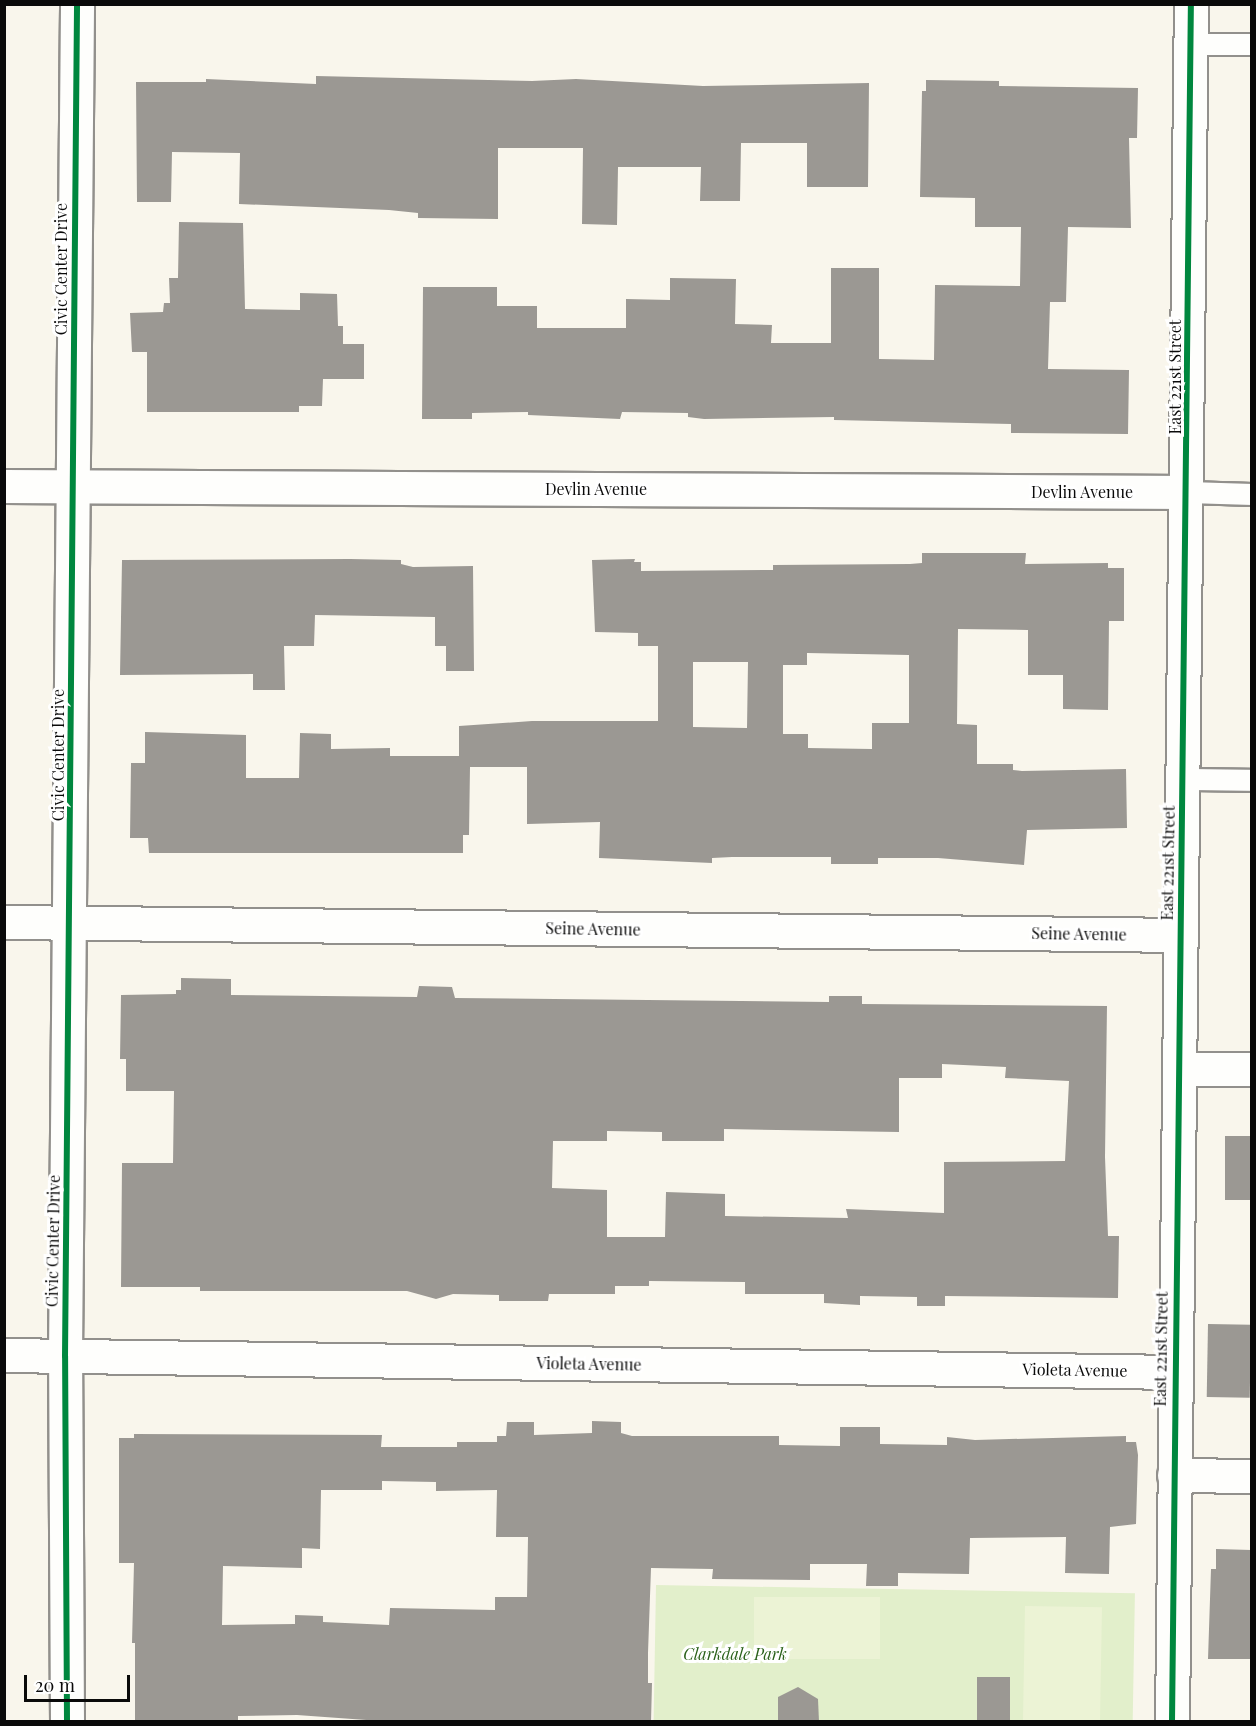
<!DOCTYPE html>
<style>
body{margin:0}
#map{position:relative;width:1256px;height:1726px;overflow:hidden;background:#f9f6ec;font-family:"Playfair Display",serif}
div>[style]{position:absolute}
.green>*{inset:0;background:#e2efcb;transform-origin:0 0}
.pitch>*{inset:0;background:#ecf3d5;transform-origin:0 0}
.building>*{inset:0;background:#9b9893;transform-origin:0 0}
.roads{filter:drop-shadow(2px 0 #92908c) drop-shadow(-2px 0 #92908c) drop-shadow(0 2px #92908c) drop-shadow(0 -2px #92908c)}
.service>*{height:21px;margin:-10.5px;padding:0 10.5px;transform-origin:10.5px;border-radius:10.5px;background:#fefefc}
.minor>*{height:33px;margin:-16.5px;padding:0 16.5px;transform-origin:16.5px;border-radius:16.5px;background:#fefefc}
.tertiary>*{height:33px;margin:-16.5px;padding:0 16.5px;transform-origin:16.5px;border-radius:16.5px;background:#fefefc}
.cycleway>*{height:6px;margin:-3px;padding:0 3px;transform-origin:3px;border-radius:3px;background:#00873e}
span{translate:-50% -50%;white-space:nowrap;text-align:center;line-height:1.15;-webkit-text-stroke:6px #fff;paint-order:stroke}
.street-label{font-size:16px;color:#0a0a0a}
.park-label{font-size:16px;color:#2a611a;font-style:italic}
.frame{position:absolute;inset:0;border:6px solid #0a0a0a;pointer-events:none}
.scale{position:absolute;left:24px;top:1675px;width:106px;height:27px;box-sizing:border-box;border:3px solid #0a0a0a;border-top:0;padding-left:8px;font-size:18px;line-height:21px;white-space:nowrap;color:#0a0a0a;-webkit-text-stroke:4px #fff;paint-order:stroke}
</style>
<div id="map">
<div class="green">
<i style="left:656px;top:1585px;width:479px;height:137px;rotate:1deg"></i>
</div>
<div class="pitch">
<i style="left:754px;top:1597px;width:126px;height:62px"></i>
<i style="left:1025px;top:1606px;width:77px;height:115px;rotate:1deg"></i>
</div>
<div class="building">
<i style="clip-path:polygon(316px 76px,532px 81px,576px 79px,703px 86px,869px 83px,868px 187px,807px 187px,807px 143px,741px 143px,740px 201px,700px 201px,701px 167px,618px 167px,617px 225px,582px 224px,583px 148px,498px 148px,498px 219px,418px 218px,418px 213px,389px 210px,239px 204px,240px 153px,172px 152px,171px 202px,137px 202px,136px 82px,206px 82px,206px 79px,316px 84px)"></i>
<i style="clip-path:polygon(926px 80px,999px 81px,999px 86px,1138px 88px,1137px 138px,1129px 138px,1131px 228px,1068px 227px,1066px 302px,1050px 302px,1048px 369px,1129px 370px,1128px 434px,1011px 433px,1011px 424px,834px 420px,834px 417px,704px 419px,688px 417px,688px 413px,622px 412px,620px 419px,528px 415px,528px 412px,472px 413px,472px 419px,422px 419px,423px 287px,497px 287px,497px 306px,537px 306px,537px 328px,626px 328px,626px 299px,670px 300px,670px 278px,736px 279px,735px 324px,772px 325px,771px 343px,831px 343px,831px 268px,879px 268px,879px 359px,934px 360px,935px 285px,1020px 286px,1021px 227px,975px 227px,975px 198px,920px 197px,922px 91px,926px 91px)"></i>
<i style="clip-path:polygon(179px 222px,243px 223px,245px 309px,300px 310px,300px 293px,337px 294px,338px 326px,343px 326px,343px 344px,364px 344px,364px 379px,323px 379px,322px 406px,299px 406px,299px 412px,147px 412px,147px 352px,132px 352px,130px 313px,163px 312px,164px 303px,170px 303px,169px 278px,178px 278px)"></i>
<i style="clip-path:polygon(evenodd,922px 553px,1026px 553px,1025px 564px,1108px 563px,1108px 568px,1124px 568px,1124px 621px,1109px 621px,1108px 710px,1063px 709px,1063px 675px,1028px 675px,1028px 630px,958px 629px,957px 724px,977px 725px,977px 764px,1013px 764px,1013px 770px,1022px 771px,1126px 769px,1127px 828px,1027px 830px,1024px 865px,938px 858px,878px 858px,878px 864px,831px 864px,831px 857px,732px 857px,712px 858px,712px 863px,599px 858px,600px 822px,527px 824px,527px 767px,470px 767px,469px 835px,463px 835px,463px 853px,149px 853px,148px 838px,130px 838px,131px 763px,145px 763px,145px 732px,246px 735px,246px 778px,299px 778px,300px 733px,331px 734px,331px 749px,390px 748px,390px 756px,459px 756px,459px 726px,532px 721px,658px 721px,658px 646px,638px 646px,638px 633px,595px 632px,592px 560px,635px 559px,634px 562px,641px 562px,641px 571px,773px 570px,773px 565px,910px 564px,922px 563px,922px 553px,807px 653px,909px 655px,909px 723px,872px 723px,872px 749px,808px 748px,808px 734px,783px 734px,783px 665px,807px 665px,807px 653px,922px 553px,693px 662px,748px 662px,747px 728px,693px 727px,693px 662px)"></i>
<i style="clip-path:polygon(350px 559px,401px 560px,401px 564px,413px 567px,473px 566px,474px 671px,446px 671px,446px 646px,435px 646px,435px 617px,315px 615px,314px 646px,284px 646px,285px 690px,253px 690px,253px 674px,120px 675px,122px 560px)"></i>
<i style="clip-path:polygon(evenodd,181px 978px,231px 979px,231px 995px,417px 997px,419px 986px,452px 987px,455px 998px,829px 1002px,829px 996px,862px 996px,862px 1004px,1107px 1006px,1105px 1157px,1108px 1236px,1119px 1236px,1118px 1298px,945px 1296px,945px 1306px,917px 1306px,917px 1297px,860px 1296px,860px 1305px,824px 1303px,824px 1294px,745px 1294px,745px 1282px,649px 1281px,649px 1286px,615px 1286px,615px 1294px,549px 1294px,548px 1301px,499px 1301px,499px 1295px,453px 1294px,436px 1299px,407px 1291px,200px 1291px,200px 1287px,121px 1287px,122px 1163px,173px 1163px,174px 1091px,126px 1091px,126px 1059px,120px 1059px,121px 995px,176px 994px,176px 990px,181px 990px,181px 978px,942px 1064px,1006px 1067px,1005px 1078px,1069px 1081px,1065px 1161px,944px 1162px,944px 1213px,846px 1209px,848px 1218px,725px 1216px,725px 1194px,666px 1192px,665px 1237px,607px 1237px,607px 1190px,552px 1188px,553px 1141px,607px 1141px,607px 1131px,662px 1132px,662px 1141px,724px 1141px,724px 1129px,899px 1132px,899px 1078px,942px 1078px,942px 1064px)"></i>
<i style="left:1225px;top:1136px;width:26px;height:64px"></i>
<i style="left:1208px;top:1324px;width:43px;height:73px;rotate:1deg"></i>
<i style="clip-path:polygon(evenodd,592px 1421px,621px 1422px,621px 1433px,632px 1436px,779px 1436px,779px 1445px,840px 1446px,840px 1427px,880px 1427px,880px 1444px,947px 1445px,947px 1437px,975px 1440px,1126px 1436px,1126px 1442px,1136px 1442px,1138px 1455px,1136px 1524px,1110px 1527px,1109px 1574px,1065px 1573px,1066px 1537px,970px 1538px,969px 1574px,898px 1573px,898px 1586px,866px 1586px,867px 1564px,810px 1564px,810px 1580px,712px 1579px,713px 1569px,651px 1568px,648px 1653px,648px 1683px,652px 1683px,651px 1722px,394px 1722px,297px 1715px,238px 1716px,238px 1722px,135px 1722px,135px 1643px,132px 1643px,134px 1563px,119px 1563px,119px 1438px,134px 1438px,134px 1434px,382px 1435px,381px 1447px,457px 1447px,457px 1442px,497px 1442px,497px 1436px,506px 1436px,507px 1422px,534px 1422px,534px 1435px,592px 1433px,592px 1421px,382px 1481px,436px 1482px,436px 1491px,497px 1490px,496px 1537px,528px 1537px,527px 1597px,495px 1597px,495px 1610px,390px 1608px,389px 1625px,323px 1622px,323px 1616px,295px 1615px,295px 1624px,222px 1625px,223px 1566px,302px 1568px,302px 1548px,320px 1549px,321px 1490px,382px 1490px,382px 1481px)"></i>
<i style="clip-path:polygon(1216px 1549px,1251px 1550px,1251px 1659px,1208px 1659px,1211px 1569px,1216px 1569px)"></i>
<i style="left:977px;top:1677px;width:33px;height:45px"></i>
<i style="clip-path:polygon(798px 1687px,818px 1699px,819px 1722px,778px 1722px,778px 1697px)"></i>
</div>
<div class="roads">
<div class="service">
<i style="left:1191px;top:44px;width:61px"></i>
<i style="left:1188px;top:492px;width:64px;rotate:1.8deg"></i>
<i style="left:1183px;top:779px;width:69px;rotate:0.8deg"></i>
</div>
<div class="minor">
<i style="left:4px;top:486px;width:1184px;rotate:0.29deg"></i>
<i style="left:4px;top:922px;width:1177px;rotate:0.63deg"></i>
<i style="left:1179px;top:1069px;width:73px"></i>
<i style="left:4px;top:1355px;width:1170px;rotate:0.83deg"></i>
<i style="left:1174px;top:1475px;width:78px;rotate:0.7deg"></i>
<i style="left:1172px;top:1722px;width:1718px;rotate:-89.37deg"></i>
</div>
<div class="tertiary">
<i style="left:67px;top:1722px;width:366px;rotate:-90.3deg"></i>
<i style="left:65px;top:1356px;width:1352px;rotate:-89.49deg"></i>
</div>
</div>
<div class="cycleway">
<i style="left:67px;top:1722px;width:366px;rotate:-90.3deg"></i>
<i style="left:65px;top:1356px;width:1352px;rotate:-89.49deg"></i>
<i style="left:1172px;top:1722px;width:1718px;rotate:-89.37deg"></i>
</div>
<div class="street-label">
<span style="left:61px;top:269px;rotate:-90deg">Civic Center Drive</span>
<span style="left:1175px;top:377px;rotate:-90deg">East 221st Street</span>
<span style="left:596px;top:489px">Devlin Avenue</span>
<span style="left:1082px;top:492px">Devlin Avenue</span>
<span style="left:58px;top:755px;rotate:-90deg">Civic Center Drive</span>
<span style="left:1168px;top:863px;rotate:-89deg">East 221st Street</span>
<span style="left:593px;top:929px;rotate:1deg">Seine Avenue</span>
<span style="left:1079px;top:934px;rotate:1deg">Seine Avenue</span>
<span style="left:53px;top:1241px;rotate:-89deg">Civic Center Drive</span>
<span style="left:1161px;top:1349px;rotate:-89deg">East 221st Street</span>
<span style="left:589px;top:1364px;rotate:1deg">Violeta Avenue</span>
<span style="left:1075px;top:1370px;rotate:1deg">Violeta Avenue</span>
</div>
<div class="park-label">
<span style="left:735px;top:1654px">Clarkdale Park</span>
</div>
<div class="frame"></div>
<div class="scale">20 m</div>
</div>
